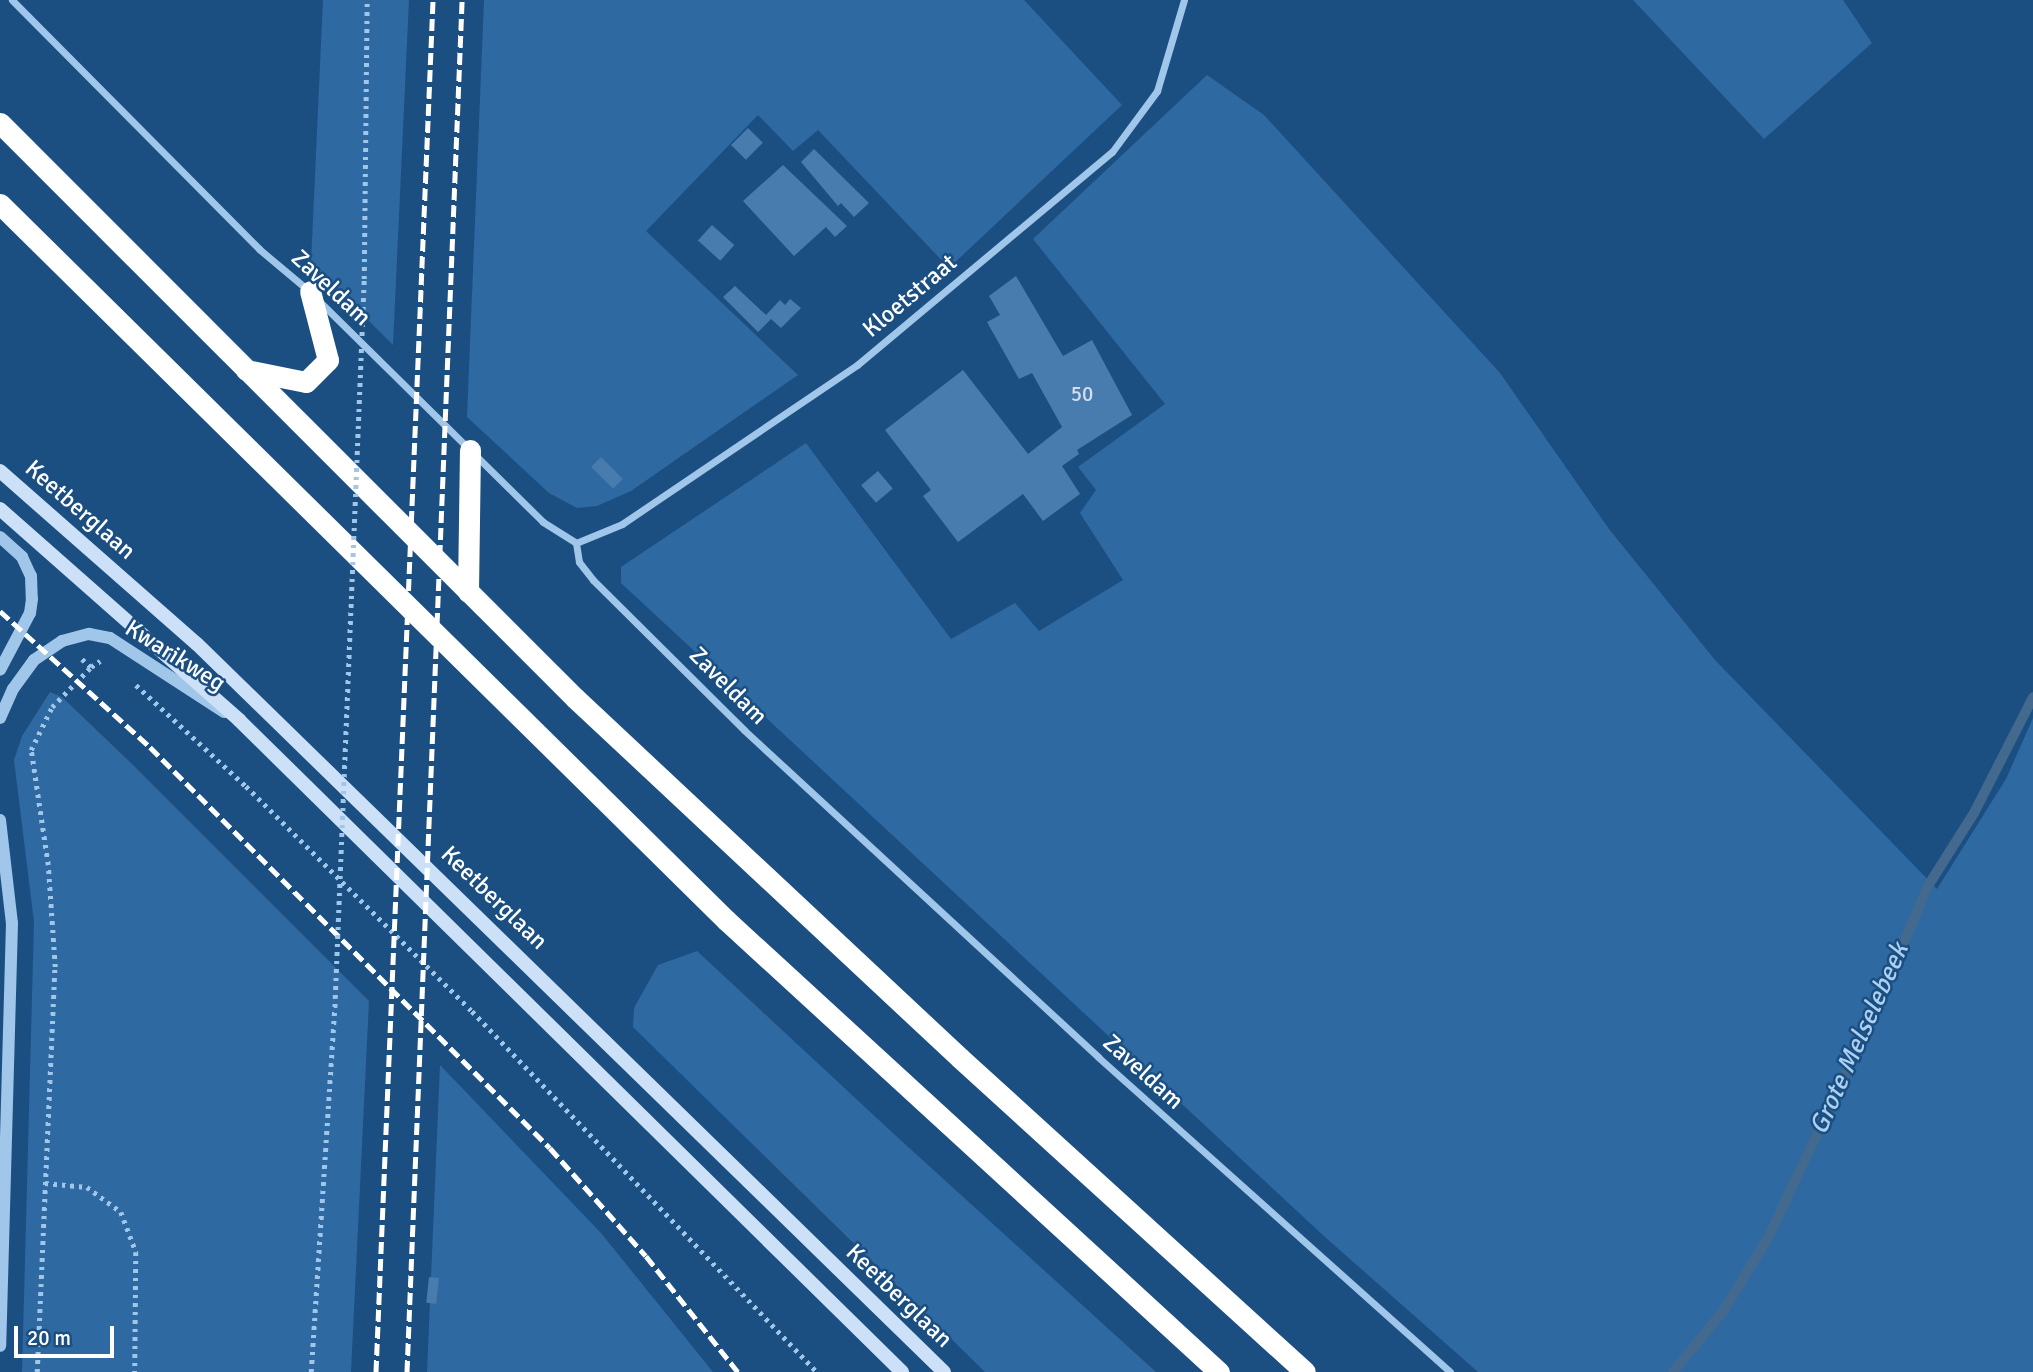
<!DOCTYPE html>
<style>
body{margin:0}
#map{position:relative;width:2033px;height:1372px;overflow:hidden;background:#1b4f82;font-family:Signika,sans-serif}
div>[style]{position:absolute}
.green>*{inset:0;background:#2e69a1}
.stream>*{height:10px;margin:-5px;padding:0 5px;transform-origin:5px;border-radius:5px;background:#43698f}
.building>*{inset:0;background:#487bae;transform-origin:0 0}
.path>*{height:4.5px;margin-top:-2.25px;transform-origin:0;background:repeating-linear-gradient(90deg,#a0c6ea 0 3.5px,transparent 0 8.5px)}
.minor>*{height:7px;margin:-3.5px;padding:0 3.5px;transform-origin:3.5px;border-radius:3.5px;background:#a0c6ea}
.tertiary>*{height:12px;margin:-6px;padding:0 6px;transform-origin:6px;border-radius:6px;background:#a0c6ea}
.secondary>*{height:14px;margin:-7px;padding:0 7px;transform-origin:7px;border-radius:7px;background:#cce1f8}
.motorway>*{height:21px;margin:-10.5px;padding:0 10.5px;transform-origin:10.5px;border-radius:10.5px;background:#fff}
.rail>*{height:5px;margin-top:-2.5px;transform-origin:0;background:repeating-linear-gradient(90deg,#fff 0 12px,transparent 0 17px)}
.path-bridge>*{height:4.5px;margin-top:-2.25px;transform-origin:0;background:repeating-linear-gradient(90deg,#a0c6ea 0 3.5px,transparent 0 8.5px)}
span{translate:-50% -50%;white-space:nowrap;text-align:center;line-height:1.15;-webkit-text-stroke:5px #1b4f82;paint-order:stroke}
.number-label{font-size:21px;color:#d1deeb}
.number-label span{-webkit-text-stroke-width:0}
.street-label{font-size:24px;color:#fff}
.water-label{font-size:26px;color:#abd0f2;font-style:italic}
.scale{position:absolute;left:14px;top:1326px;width:100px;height:32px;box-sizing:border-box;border:4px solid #fff;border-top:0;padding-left:9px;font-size:21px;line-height:24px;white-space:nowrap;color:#fff;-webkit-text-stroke:5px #1b4f82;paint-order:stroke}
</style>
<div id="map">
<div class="green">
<i style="clip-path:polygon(323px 0,409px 0,393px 345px,311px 263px)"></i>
<i style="clip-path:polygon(484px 0,1024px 0,1122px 105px,949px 268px,818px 130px,793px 151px,758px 115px,646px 231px,798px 375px,631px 491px,597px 506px,577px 508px,549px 493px,467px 417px)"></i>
<i style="clip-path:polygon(1633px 0,1843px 0,1872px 43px,1764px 139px)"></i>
<i style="clip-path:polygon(1207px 75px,1264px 115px,1500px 373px,1609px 529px,1715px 660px,1937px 889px,2006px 779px,2033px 718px,2033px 1372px,1478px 1372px,1325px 1237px,621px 583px,621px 567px,806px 443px,951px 639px,1015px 603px,1039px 631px,1123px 580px,1080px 513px,1096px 490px,1078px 467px,1165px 404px,1033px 239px)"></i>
<i style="clip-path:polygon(50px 692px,62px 697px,132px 764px,369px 1001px,351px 1372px,22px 1372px,34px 922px,14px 760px,22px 736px)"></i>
<i style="clip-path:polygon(697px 951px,895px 1135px,1156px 1372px,985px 1372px,633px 1027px,634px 1008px,658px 965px)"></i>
<i style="clip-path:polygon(440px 1065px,601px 1233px,713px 1372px,427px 1372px)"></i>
</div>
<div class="stream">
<i style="left:1673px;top:1372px;width:80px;rotate:-50.6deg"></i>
<i style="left:1724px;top:1310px;width:87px;rotate:-58.7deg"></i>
<i style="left:1769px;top:1236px;width:232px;rotate:-64.8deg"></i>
<i style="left:1868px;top:1026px;width:152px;rotate:-66.8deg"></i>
<i style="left:1928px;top:886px;width:86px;rotate:-57.8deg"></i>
<i style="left:1974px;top:813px;width:130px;rotate:-63deg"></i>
</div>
<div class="building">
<i style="left:748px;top:128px;width:21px;height:24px;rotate:45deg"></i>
<i style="clip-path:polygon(814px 149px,869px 203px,854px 217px,841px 203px,838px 206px,801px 162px)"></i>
<i style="clip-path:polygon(783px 165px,847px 226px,835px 237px,826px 227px,794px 256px,743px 201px)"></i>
<i style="left:712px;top:225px;width:30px;height:21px;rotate:42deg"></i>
<i style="clip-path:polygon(1016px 276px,1063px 356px,1092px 340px,1132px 415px,1077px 450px,1079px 454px,1062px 466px,1080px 494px,1043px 521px,1023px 494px,958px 542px,923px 496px,931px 490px,885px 430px,963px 370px,1028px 454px,1062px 427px,1032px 373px,1019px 379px,987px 322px,1000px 315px,989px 296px)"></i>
<i style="clip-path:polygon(735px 286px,766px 315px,780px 300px,785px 305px,790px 299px,801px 308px,781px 328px,771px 319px,758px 332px,723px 297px)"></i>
<i style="left:601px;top:457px;width:31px;height:14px;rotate:45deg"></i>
<i style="left:878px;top:471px;width:23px;height:22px;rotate:50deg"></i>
<i style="left:429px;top:1277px;width:10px;height:26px;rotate:6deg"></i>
</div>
<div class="path">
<i style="left:364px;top:279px;width:279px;rotate:-89.4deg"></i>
<i style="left:82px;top:659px;width:12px;rotate:42deg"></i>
<i style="left:91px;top:667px;width:11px;rotate:-34deg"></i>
<i style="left:136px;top:685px;width:149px;rotate:42.6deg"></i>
<i style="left:246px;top:786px;width:319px;rotate:44.9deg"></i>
<i style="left:472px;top:1011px;width:499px;rotate:46.3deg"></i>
<i style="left:45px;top:1183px;width:42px;rotate:5.4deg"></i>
<i style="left:87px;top:1187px;width:42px;rotate:36.3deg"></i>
<i style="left:121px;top:1212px;width:43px;rotate:69.4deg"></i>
<i style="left:136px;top:1252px;width:120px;rotate:90.5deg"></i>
<i style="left:37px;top:1372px;width:405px;rotate:-87.5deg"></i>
<i style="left:55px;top:967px;width:102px;rotate:-93.9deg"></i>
<i style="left:48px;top:865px;width:116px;rotate:-98.4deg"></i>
<i style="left:31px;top:750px;width:48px;rotate:-64deg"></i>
<i style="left:52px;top:707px;width:56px;rotate:-45.7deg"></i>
<i style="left:311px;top:1372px;width:375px;rotate:-86.3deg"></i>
</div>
<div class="minor">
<i style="left:12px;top:0;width:351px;rotate:45.2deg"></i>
<i style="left:259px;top:249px;width:65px;rotate:40deg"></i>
<i style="left:320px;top:302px;width:313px;rotate:44.6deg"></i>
<i style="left:543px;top:522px;width:39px;rotate:32deg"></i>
<i style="left:576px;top:543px;width:19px;rotate:81deg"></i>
<i style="left:579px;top:562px;width:23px;rotate:52deg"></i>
<i style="left:593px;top:580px;width:213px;rotate:44.8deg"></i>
<i style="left:744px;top:730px;width:482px;rotate:42.7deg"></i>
<i style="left:1098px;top:1057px;width:472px;rotate:41.8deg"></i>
<i style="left:576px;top:543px;width:50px;rotate:-22.4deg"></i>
<i style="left:622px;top:524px;width:284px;rotate:-34.1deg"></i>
<i style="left:857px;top:365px;width:332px;rotate:-39.9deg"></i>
<i style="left:1112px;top:152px;width:76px;rotate:-53.6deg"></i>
<i style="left:1157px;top:91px;width:95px;rotate:-73.5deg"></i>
</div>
<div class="tertiary">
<i style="left:0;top:537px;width:30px;rotate:42deg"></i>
<i style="left:22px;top:557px;width:21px;rotate:65deg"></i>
<i style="left:31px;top:576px;width:23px;rotate:88deg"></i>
<i style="left:32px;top:599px;width:14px;rotate:98deg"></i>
<i style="left:30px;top:613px;width:64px;rotate:117.8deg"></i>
<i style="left:0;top:718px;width:32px;rotate:-66deg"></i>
<i style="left:13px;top:689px;width:36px;rotate:-54deg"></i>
<i style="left:34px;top:660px;width:34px;rotate:-34deg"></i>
<i style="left:62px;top:641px;width:28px;rotate:-15deg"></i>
<i style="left:89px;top:634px;width:21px;rotate:11deg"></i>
<i style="left:110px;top:638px;width:136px;rotate:33deg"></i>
<i style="left:0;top:820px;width:104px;rotate:83.4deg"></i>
<i style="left:12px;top:923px;width:423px;rotate:91.6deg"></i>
</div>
<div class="secondary">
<i style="left:0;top:471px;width:262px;rotate:41.3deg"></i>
<i style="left:197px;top:644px;width:1043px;rotate:44.26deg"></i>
<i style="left:0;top:509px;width:319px;rotate:41.4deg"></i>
<i style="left:239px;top:720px;width:930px;rotate:44.52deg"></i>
</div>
<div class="motorway">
<i style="left:0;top:123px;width:813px;rotate:45deg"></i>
<i style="left:575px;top:698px;width:527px;rotate:43.08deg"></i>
<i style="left:960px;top:1058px;width:466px;rotate:42.3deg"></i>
<i style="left:0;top:204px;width:1020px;rotate:44.6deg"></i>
<i style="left:726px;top:920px;width:669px;rotate:42.52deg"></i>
<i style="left:246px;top:370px;width:61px;rotate:11.3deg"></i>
<i style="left:306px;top:382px;width:31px;rotate:-45deg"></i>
<i style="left:328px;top:360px;width:71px;rotate:-104.6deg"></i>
<i style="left:468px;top:592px;width:142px;rotate:-89.2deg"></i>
</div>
<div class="rail">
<i style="left:0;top:611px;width:202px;rotate:42.2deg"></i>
<i style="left:150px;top:747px;width:566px;rotate:45.07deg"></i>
<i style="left:550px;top:1148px;width:144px;rotate:48.4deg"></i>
<i style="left:646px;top:1256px;width:148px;rotate:51.6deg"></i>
<i style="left:376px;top:1372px;width:1373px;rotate:-87.62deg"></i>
<i style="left:407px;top:1372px;width:1373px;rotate:-87.7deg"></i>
</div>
<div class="path-bridge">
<i style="left:335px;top:998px;width:720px;rotate:-87.69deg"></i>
</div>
<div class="number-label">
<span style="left:1082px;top:394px">50</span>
</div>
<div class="street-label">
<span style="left:331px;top:288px;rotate:43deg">Zaveldam</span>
<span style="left:910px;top:296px;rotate:-40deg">Kloetstraat</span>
<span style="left:80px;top:510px;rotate:41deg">Keetberglaan</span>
<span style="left:175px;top:656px;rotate:32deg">Kwarikweg</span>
<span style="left:728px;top:686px;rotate:45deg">Zaveldam</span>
<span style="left:494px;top:898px;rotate:44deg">Keetberglaan</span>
<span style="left:1143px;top:1072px;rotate:42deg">Zaveldam</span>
<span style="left:899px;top:1296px;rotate:44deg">Keetberglaan</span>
</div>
<div class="water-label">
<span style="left:1860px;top:1039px;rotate:-66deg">Grote Melselebeek</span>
</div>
<div class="scale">20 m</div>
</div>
